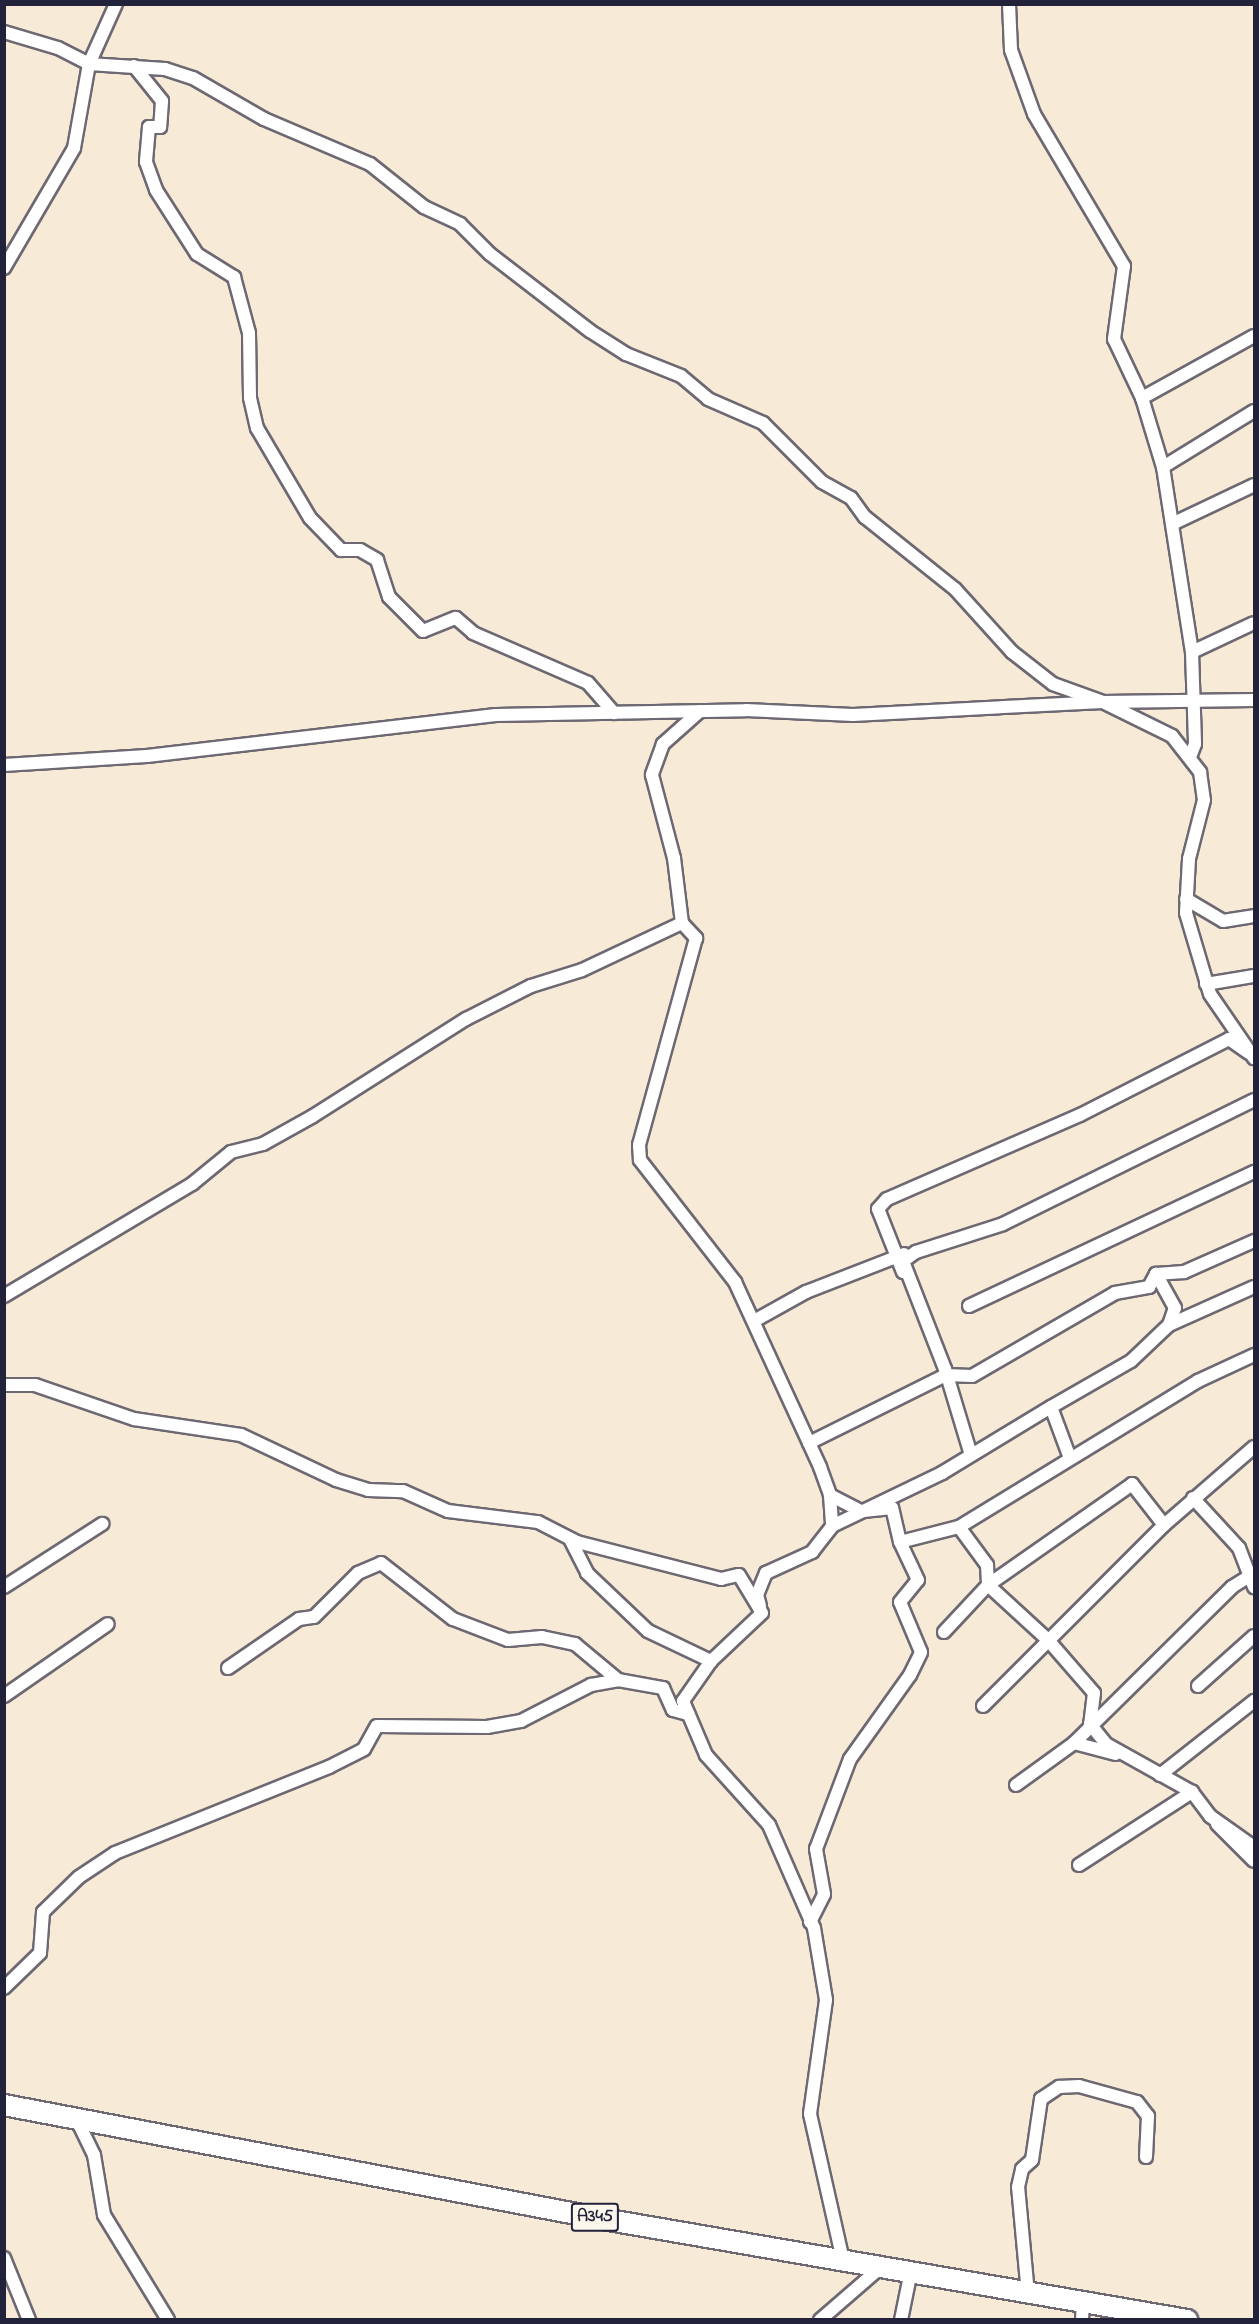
<!DOCTYPE html>
<style>
body{margin:0}
#map{position:relative;width:1259px;height:2324px;overflow:hidden;background:#f7ebd7;font-family:"Indie Flower",sans-serif}
div>[style]{position:absolute}
.roads{filter:drop-shadow(2px 0 #6d6872) drop-shadow(-2px 0 #6d6872) drop-shadow(0 2px #6d6872) drop-shadow(0 -2px #6d6872)}
.minor>*{height:12px;margin:-6px;padding:0 6px;transform-origin:6px;border-radius:6px;background:#fff}
.trunk>*{height:20px;margin:-10px;padding:0 10px;transform-origin:10px;border-radius:10px;background:#fff}
span{translate:-50% -50%;white-space:nowrap;text-align:center;line-height:1.15;-webkit-text-stroke:6px #fbf7ec;paint-order:stroke}
.shield-label span{padding:2px 4px;background:#fbf7ec;border:2px solid;border-radius:4px;-webkit-text-stroke-width:0}
.shield-label{font-size:18px;color:#22223b;font-weight:700}
.frame{position:absolute;inset:0;border:6px solid #22223b;pointer-events:none}
</style>
<div id="map">
<div class="roads">
<div class="minor">
<i style="left:1009px;top:4px;width:46px;rotate:87.5deg"></i>
<i style="left:1011px;top:50px;width:68px;rotate:70.2deg"></i>
<i style="left:1034px;top:114px;width:177px;rotate:59.4deg"></i>
<i style="left:1124px;top:266px;width:74px;rotate:97.8deg"></i>
<i style="left:1114px;top:339px;width:65px;rotate:64.6deg"></i>
<i style="left:1142px;top:398px;width:72px;rotate:73.1deg"></i>
<i style="left:1163px;top:467px;width:187px;rotate:81.1deg"></i>
<i style="left:1192px;top:652px;width:92px;rotate:88.1deg"></i>
<i style="left:1195px;top:744px;width:14px;rotate:111deg"></i>
<i style="left:4px;top:32px;width:56px;rotate:16.5deg"></i>
<i style="left:58px;top:48px;width:35px;rotate:27deg"></i>
<i style="left:89px;top:64px;width:76px;rotate:3.8deg"></i>
<i style="left:165px;top:69px;width:29px;rotate:18deg"></i>
<i style="left:193px;top:78px;width:82px;rotate:30deg"></i>
<i style="left:264px;top:119px;width:115px;rotate:23deg"></i>
<i style="left:370px;top:164px;width:69px;rotate:38.5deg"></i>
<i style="left:424px;top:207px;width:40px;rotate:25deg"></i>
<i style="left:460px;top:224px;width:42px;rotate:45deg"></i>
<i style="left:490px;top:254px;width:126px;rotate:37.6deg"></i>
<i style="left:590px;top:331px;width:43px;rotate:32.6deg"></i>
<i style="left:626px;top:354px;width:59px;rotate:21.8deg"></i>
<i style="left:681px;top:376px;width:35px;rotate:40deg"></i>
<i style="left:708px;top:399px;width:60px;rotate:23.6deg"></i>
<i style="left:763px;top:423px;width:83px;rotate:45deg"></i>
<i style="left:822px;top:482px;width:33px;rotate:29deg"></i>
<i style="left:851px;top:498px;width:24px;rotate:54deg"></i>
<i style="left:865px;top:517px;width:115px;rotate:38.7deg"></i>
<i style="left:955px;top:589px;width:85px;rotate:47.9deg"></i>
<i style="left:1012px;top:652px;width:52px;rotate:38deg"></i>
<i style="left:1053px;top:684px;width:53px;rotate:19.8deg"></i>
<i style="left:1103px;top:702px;width:151px;rotate:-0.8deg"></i>
<i style="left:134px;top:66px;width:45px;rotate:51.3deg"></i>
<i style="left:162px;top:101px;width:26px;rotate:94deg"></i>
<i style="left:160px;top:127px;width:11px;rotate:180deg"></i>
<i style="left:149px;top:127px;width:35px;rotate:95deg"></i>
<i style="left:146px;top:162px;width:30px;rotate:70deg"></i>
<i style="left:156px;top:190px;width:76px;rotate:57.4deg"></i>
<i style="left:197px;top:254px;width:44px;rotate:31.9deg"></i>
<i style="left:234px;top:277px;width:58px;rotate:75deg"></i>
<i style="left:249px;top:333px;width:65px;rotate:89.1deg"></i>
<i style="left:250px;top:398px;width:31px;rotate:77deg"></i>
<i style="left:257px;top:428px;width:104px;rotate:59.5deg"></i>
<i style="left:310px;top:518px;width:45px;rotate:45.9deg"></i>
<i style="left:341px;top:550px;width:19px"></i>
<i style="left:360px;top:550px;width:20px;rotate:30deg"></i>
<i style="left:377px;top:560px;width:39px;rotate:72deg"></i>
<i style="left:389px;top:597px;width:48px;rotate:45deg"></i>
<i style="left:423px;top:631px;width:35px;rotate:-22deg"></i>
<i style="left:456px;top:618px;width:23px;rotate:41deg"></i>
<i style="left:473px;top:633px;width:125px;rotate:23.5deg"></i>
<i style="left:588px;top:683px;width:40px;rotate:49deg"></i>
<i style="left:4px;top:268px;width:139px;rotate:-59.7deg"></i>
<i style="left:74px;top:148px;width:85px;rotate:-79.9deg"></i>
<i style="left:89px;top:64px;width:66px;rotate:-65.8deg"></i>
<i style="left:1142px;top:398px;width:128px;rotate:-29deg"></i>
<i style="left:1163px;top:467px;width:107px;rotate:-31.6deg"></i>
<i style="left:1172px;top:524px;width:91px;rotate:-25.4deg"></i>
<i style="left:1192px;top:652px;width:68px;rotate:-25.1deg"></i>
<i style="left:700px;top:711px;width:50px;rotate:138.3deg"></i>
<i style="left:663px;top:744px;width:33px;rotate:110deg"></i>
<i style="left:652px;top:775px;width:86px;rotate:75.2deg"></i>
<i style="left:674px;top:858px;width:65px;rotate:83deg"></i>
<i style="left:682px;top:923px;width:21px;rotate:47deg"></i>
<i style="left:696px;top:938px;width:215px;rotate:105.4deg"></i>
<i style="left:639px;top:1145px;width:15px;rotate:86deg"></i>
<i style="left:640px;top:1160px;width:155px;rotate:52.1deg"></i>
<i style="left:735px;top:1282px;width:204px;rotate:65.3deg"></i>
<i style="left:820px;top:1467px;width:30px;rotate:70deg"></i>
<i style="left:830px;top:1495px;width:31px;rotate:86deg"></i>
<i style="left:4px;top:765px;width:143px;rotate:-3.6deg"></i>
<i style="left:147px;top:756px;width:351px;rotate:-6.7deg"></i>
<i style="left:496px;top:715px;width:250px;rotate:-1.1deg"></i>
<i style="left:746px;top:710px;width:107px;rotate:2.7deg"></i>
<i style="left:853px;top:715px;width:250px;rotate:-3deg"></i>
<i style="left:1103px;top:702px;width:77px;rotate:26.2deg"></i>
<i style="left:1172px;top:736px;width:46px;rotate:52.1deg"></i>
<i style="left:1200px;top:772px;width:28px;rotate:82deg"></i>
<i style="left:1204px;top:800px;width:61px;rotate:104.3deg"></i>
<i style="left:1189px;top:859px;width:54px;rotate:93.2deg"></i>
<i style="left:1186px;top:913px;width:84px;rotate:73.5deg"></i>
<i style="left:1210px;top:994px;width:78px;rotate:55.5deg"></i>
<i style="left:1186px;top:899px;width:43px;rotate:30.7deg"></i>
<i style="left:1223px;top:921px;width:31px;rotate:-9deg"></i>
<i style="left:1206px;top:984px;width:49px;rotate:-9.5deg"></i>
<i style="left:903px;top:1272px;width:68px;rotate:-111.6deg"></i>
<i style="left:878px;top:1209px;width:13px;rotate:-48deg"></i>
<i style="left:887px;top:1199px;width:210px;rotate:-23.5deg"></i>
<i style="left:1080px;top:1115px;width:167px;rotate:-27deg"></i>
<i style="left:1229px;top:1039px;width:24px;rotate:35deg"></i>
<i style="left:4px;top:1296px;width:219px;rotate:-30.8deg"></i>
<i style="left:192px;top:1184px;width:50px;rotate:-39.4deg"></i>
<i style="left:231px;top:1152px;width:33px;rotate:-14deg"></i>
<i style="left:263px;top:1144px;width:57px;rotate:-29.2deg"></i>
<i style="left:313px;top:1116px;width:181px;rotate:-32.4deg"></i>
<i style="left:466px;top:1019px;width:73px;rotate:-26.9deg"></i>
<i style="left:531px;top:986px;width:53px;rotate:-17.4deg"></i>
<i style="left:582px;top:970px;width:110px;rotate:-25.2deg"></i>
<i style="left:969px;top:1306px;width:315px;rotate:-25.2deg"></i>
<i style="left:754px;top:1321px;width:60px;rotate:-29.1deg"></i>
<i style="left:806px;top:1292px;width:105px;rotate:-21.2deg"></i>
<i style="left:1169px;top:1325px;width:93px;rotate:-24.1deg"></i>
<i style="left:4px;top:1385px;width:31px"></i>
<i style="left:35px;top:1385px;width:105px;rotate:19deg"></i>
<i style="left:134px;top:1419px;width:108px;rotate:8.5deg"></i>
<i style="left:241px;top:1435px;width:105px;rotate:25.3deg"></i>
<i style="left:336px;top:1480px;width:34px;rotate:17deg"></i>
<i style="left:368px;top:1490px;width:35px;rotate:2deg"></i>
<i style="left:403px;top:1491px;width:49px;rotate:24deg"></i>
<i style="left:448px;top:1511px;width:91px;rotate:7deg"></i>
<i style="left:538px;top:1522px;width:44px;rotate:27.1deg"></i>
<i style="left:577px;top:1542px;width:149px;rotate:14.4deg"></i>
<i style="left:721px;top:1579px;width:18px;rotate:-13deg"></i>
<i style="left:739px;top:1575px;width:44px;rotate:58.8deg"></i>
<i style="left:1051px;top:1407px;width:92px;rotate:-29.9deg"></i>
<i style="left:1131px;top:1361px;width:52px;rotate:-43.5deg"></i>
<i style="left:1169px;top:1325px;width:18px;rotate:-71deg"></i>
<i style="left:1175px;top:1308px;width:39px;rotate:-119deg"></i>
<i style="left:809px;top:1443px;width:153px;rotate:-26.4deg"></i>
<i style="left:946px;top:1375px;width:26px;rotate:2deg"></i>
<i style="left:972px;top:1376px;width:165px;rotate:-30.1deg"></i>
<i style="left:1115px;top:1293px;width:35px;rotate:-10deg"></i>
<i style="left:1149px;top:1287px;width:15px;rotate:-62deg"></i>
<i style="left:1156px;top:1274px;width:28px;rotate:-4deg"></i>
<i style="left:1184px;top:1272px;width:77px;rotate:-23.9deg"></i>
<i style="left:971px;top:1455px;width:90px;rotate:-106.8deg"></i>
<i style="left:945px;top:1369px;width:116px;rotate:-111.3deg"></i>
<i style="left:903px;top:1261px;width:16px;rotate:-35deg"></i>
<i style="left:916px;top:1252px;width:91px;rotate:-17.8deg"></i>
<i style="left:1003px;top:1224px;width:280px;rotate:-26.3deg"></i>
<i style="left:1193px;top:1498px;width:68px;rotate:47.4deg"></i>
<i style="left:1239px;top:1548px;width:42px;rotate:69deg"></i>
<i style="left:959px;top:1527px;width:280px;rotate:-31.4deg"></i>
<i style="left:1198px;top:1381px;width:62px;rotate:-24.9deg"></i>
<i style="left:570px;top:1539px;width:38px;rotate:63deg"></i>
<i style="left:587px;top:1573px;width:84px;rotate:43.6deg"></i>
<i style="left:648px;top:1631px;width:70px;rotate:25.5deg"></i>
<i style="left:900px;top:1542px;width:61px;rotate:-14.3deg"></i>
<i style="left:959px;top:1527px;width:47px;rotate:53.6deg"></i>
<i style="left:987px;top:1565px;width:20px;rotate:87deg"></i>
<i style="left:988px;top:1585px;width:81px;rotate:42.5deg"></i>
<i style="left:1048px;top:1640px;width:70px;rotate:49deg"></i>
<i style="left:1094px;top:1693px;width:31px;rotate:97deg"></i>
<i style="left:1090px;top:1724px;width:26px;rotate:51deg"></i>
<i style="left:1106px;top:1744px;width:98px;rotate:29.2deg"></i>
<i style="left:1192px;top:1792px;width:30px;rotate:53deg"></i>
<i style="left:1210px;top:1816px;width:54px;rotate:35.2deg"></i>
<i style="left:4px;top:1587px;width:117px;rotate:-32.7deg"></i>
<i style="left:760px;top:1606px;width:11px;rotate:-105deg"></i>
<i style="left:757px;top:1595px;width:24px;rotate:-68deg"></i>
<i style="left:766px;top:1573px;width:51px;rotate:-24.5deg"></i>
<i style="left:812px;top:1552px;width:33px;rotate:-52deg"></i>
<i style="left:832px;top:1526px;width:122px;rotate:-25.7deg"></i>
<i style="left:942px;top:1473px;width:127px;rotate:-31.2deg"></i>
<i style="left:1051px;top:1407px;width:54px;rotate:69.6deg"></i>
<i style="left:762px;top:1613px;width:70px;rotate:136.7deg"></i>
<i style="left:711px;top:1661px;width:49px;rotate:125deg"></i>
<i style="left:683px;top:1701px;width:59px;rotate:66.9deg"></i>
<i style="left:706px;top:1755px;width:94px;rotate:48deg"></i>
<i style="left:769px;top:1825px;width:112px;rotate:66.4deg"></i>
<i style="left:814px;top:1928px;width:73px;rotate:80.5deg"></i>
<i style="left:826px;top:2000px;width:115px;rotate:98deg"></i>
<i style="left:810px;top:2114px;width:151px;rotate:77.3deg"></i>
<i style="left:944px;top:1632px;width:64px;rotate:-46.9deg"></i>
<i style="left:988px;top:1585px;width:176px;rotate:-35deg"></i>
<i style="left:1132px;top:1484px;width:52px;rotate:52deg"></i>
<i style="left:228px;top:1668px;width:86px;rotate:-34.6deg"></i>
<i style="left:299px;top:1619px;width:15px;rotate:-8deg"></i>
<i style="left:314px;top:1617px;width:62px;rotate:-45deg"></i>
<i style="left:358px;top:1573px;width:25px;rotate:-23deg"></i>
<i style="left:381px;top:1563px;width:91px;rotate:37.9deg"></i>
<i style="left:453px;top:1619px;width:59px;rotate:20.9deg"></i>
<i style="left:508px;top:1640px;width:34px;rotate:-5deg"></i>
<i style="left:542px;top:1637px;width:34px;rotate:12deg"></i>
<i style="left:575px;top:1644px;width:56px;rotate:39.9deg"></i>
<i style="left:1198px;top:1686px;width:75px;rotate:-41.8deg"></i>
<i style="left:4px;top:1696px;width:126px;rotate:-34.7deg"></i>
<i style="left:983px;top:1706px;width:256px;rotate:-45deg"></i>
<i style="left:1164px;top:1525px;width:119px;rotate:-40.9deg"></i>
<i style="left:1074px;top:1743px;width:43px;rotate:14.7deg"></i>
<i style="left:1160px;top:1775px;width:120px;rotate:-38.2deg"></i>
<i style="left:1016px;top:1785px;width:72px;rotate:-35.9deg"></i>
<i style="left:1074px;top:1743px;width:222px;rotate:-44.6deg"></i>
<i style="left:1232px;top:1587px;width:26px;rotate:-32deg"></i>
<i style="left:1217px;top:1824px;width:52px;rotate:45deg"></i>
<i style="left:1079px;top:1865px;width:135px;rotate:-32.9deg"></i>
<i style="left:810px;top:1922px;width:31px;rotate:-63deg"></i>
<i style="left:824px;top:1894px;width:46px;rotate:-100.1deg"></i>
<i style="left:816px;top:1849px;width:96px;rotate:-69.3deg"></i>
<i style="left:850px;top:1759px;width:103px;rotate:-54.5deg"></i>
<i style="left:910px;top:1675px;width:25px;rotate:-64deg"></i>
<i style="left:921px;top:1652px;width:54px;rotate:-112.8deg"></i>
<i style="left:900px;top:1602px;width:28px;rotate:-51deg"></i>
<i style="left:918px;top:1580px;width:42px;rotate:-115.3deg"></i>
<i style="left:900px;top:1542px;width:35px;rotate:-103deg"></i>
<i style="left:892px;top:1508px;width:31px;rotate:174deg"></i>
<i style="left:861px;top:1511px;width:35px;rotate:-153deg"></i>
<i style="left:4px;top:1988px;width:50px;rotate:-44.2deg"></i>
<i style="left:40px;top:1953px;width:41px;rotate:-85.8deg"></i>
<i style="left:43px;top:1912px;width:50px;rotate:-44.2deg"></i>
<i style="left:79px;top:1877px;width:43px;rotate:-33.7deg"></i>
<i style="left:115px;top:1853px;width:231px;rotate:-21.9deg"></i>
<i style="left:329px;top:1767px;width:39px;rotate:-27deg"></i>
<i style="left:364px;top:1749px;width:26px;rotate:-61deg"></i>
<i style="left:377px;top:1726px;width:110px;rotate:0.5deg"></i>
<i style="left:487px;top:1727px;width:35px;rotate:-10deg"></i>
<i style="left:521px;top:1721px;width:79px;rotate:-27.2deg"></i>
<i style="left:591px;top:1685px;width:27px;rotate:-10deg"></i>
<i style="left:618px;top:1680px;width:46px;rotate:10.1deg"></i>
<i style="left:663px;top:1688px;width:24px;rotate:66deg"></i>
<i style="left:673px;top:1710px;width:16px;rotate:15deg"></i>
<i style="left:76px;top:2118px;width:41px;rotate:64.1deg"></i>
<i style="left:94px;top:2155px;width:61px;rotate:80.5deg"></i>
<i style="left:104px;top:2215px;width:123px;rotate:58.6deg"></i>
<i style="left:4px;top:2258px;width:67px;rotate:68deg"></i>
<i style="left:1028px;top:2294px;width:107px;rotate:-95.3deg"></i>
<i style="left:1018px;top:2187px;width:18px;rotate:-77deg"></i>
<i style="left:1022px;top:2169px;width:13px;rotate:-42deg"></i>
<i style="left:1032px;top:2160px;width:62px;rotate:-81.6deg"></i>
<i style="left:1041px;top:2099px;width:22px;rotate:-34deg"></i>
<i style="left:1059px;top:2087px;width:20px;rotate:-3deg"></i>
<i style="left:1079px;top:2086px;width:60px;rotate:15.4deg"></i>
<i style="left:1137px;top:2102px;width:18px;rotate:52deg"></i>
<i style="left:1148px;top:2116px;width:41px;rotate:92.8deg"></i>
<i style="left:820px;top:2320px;width:79px;rotate:-40.9deg"></i>
<i style="left:901px;top:2320px;width:50px;rotate:-78.5deg"></i>
<i style="left:1082px;top:2320px;width:19px;rotate:-87deg"></i>
</div>
<div class="trunk">
<i style="left:4px;top:2105px;width:610px;rotate:10.78deg"></i>
<i style="left:603px;top:2219px;width:593px;rotate:9.81deg"></i>
</div>
</div>
<div class="shield-label">
<span style="left:595px;top:2217px">A345</span>
</div>
<div class="frame"></div>
</div>
